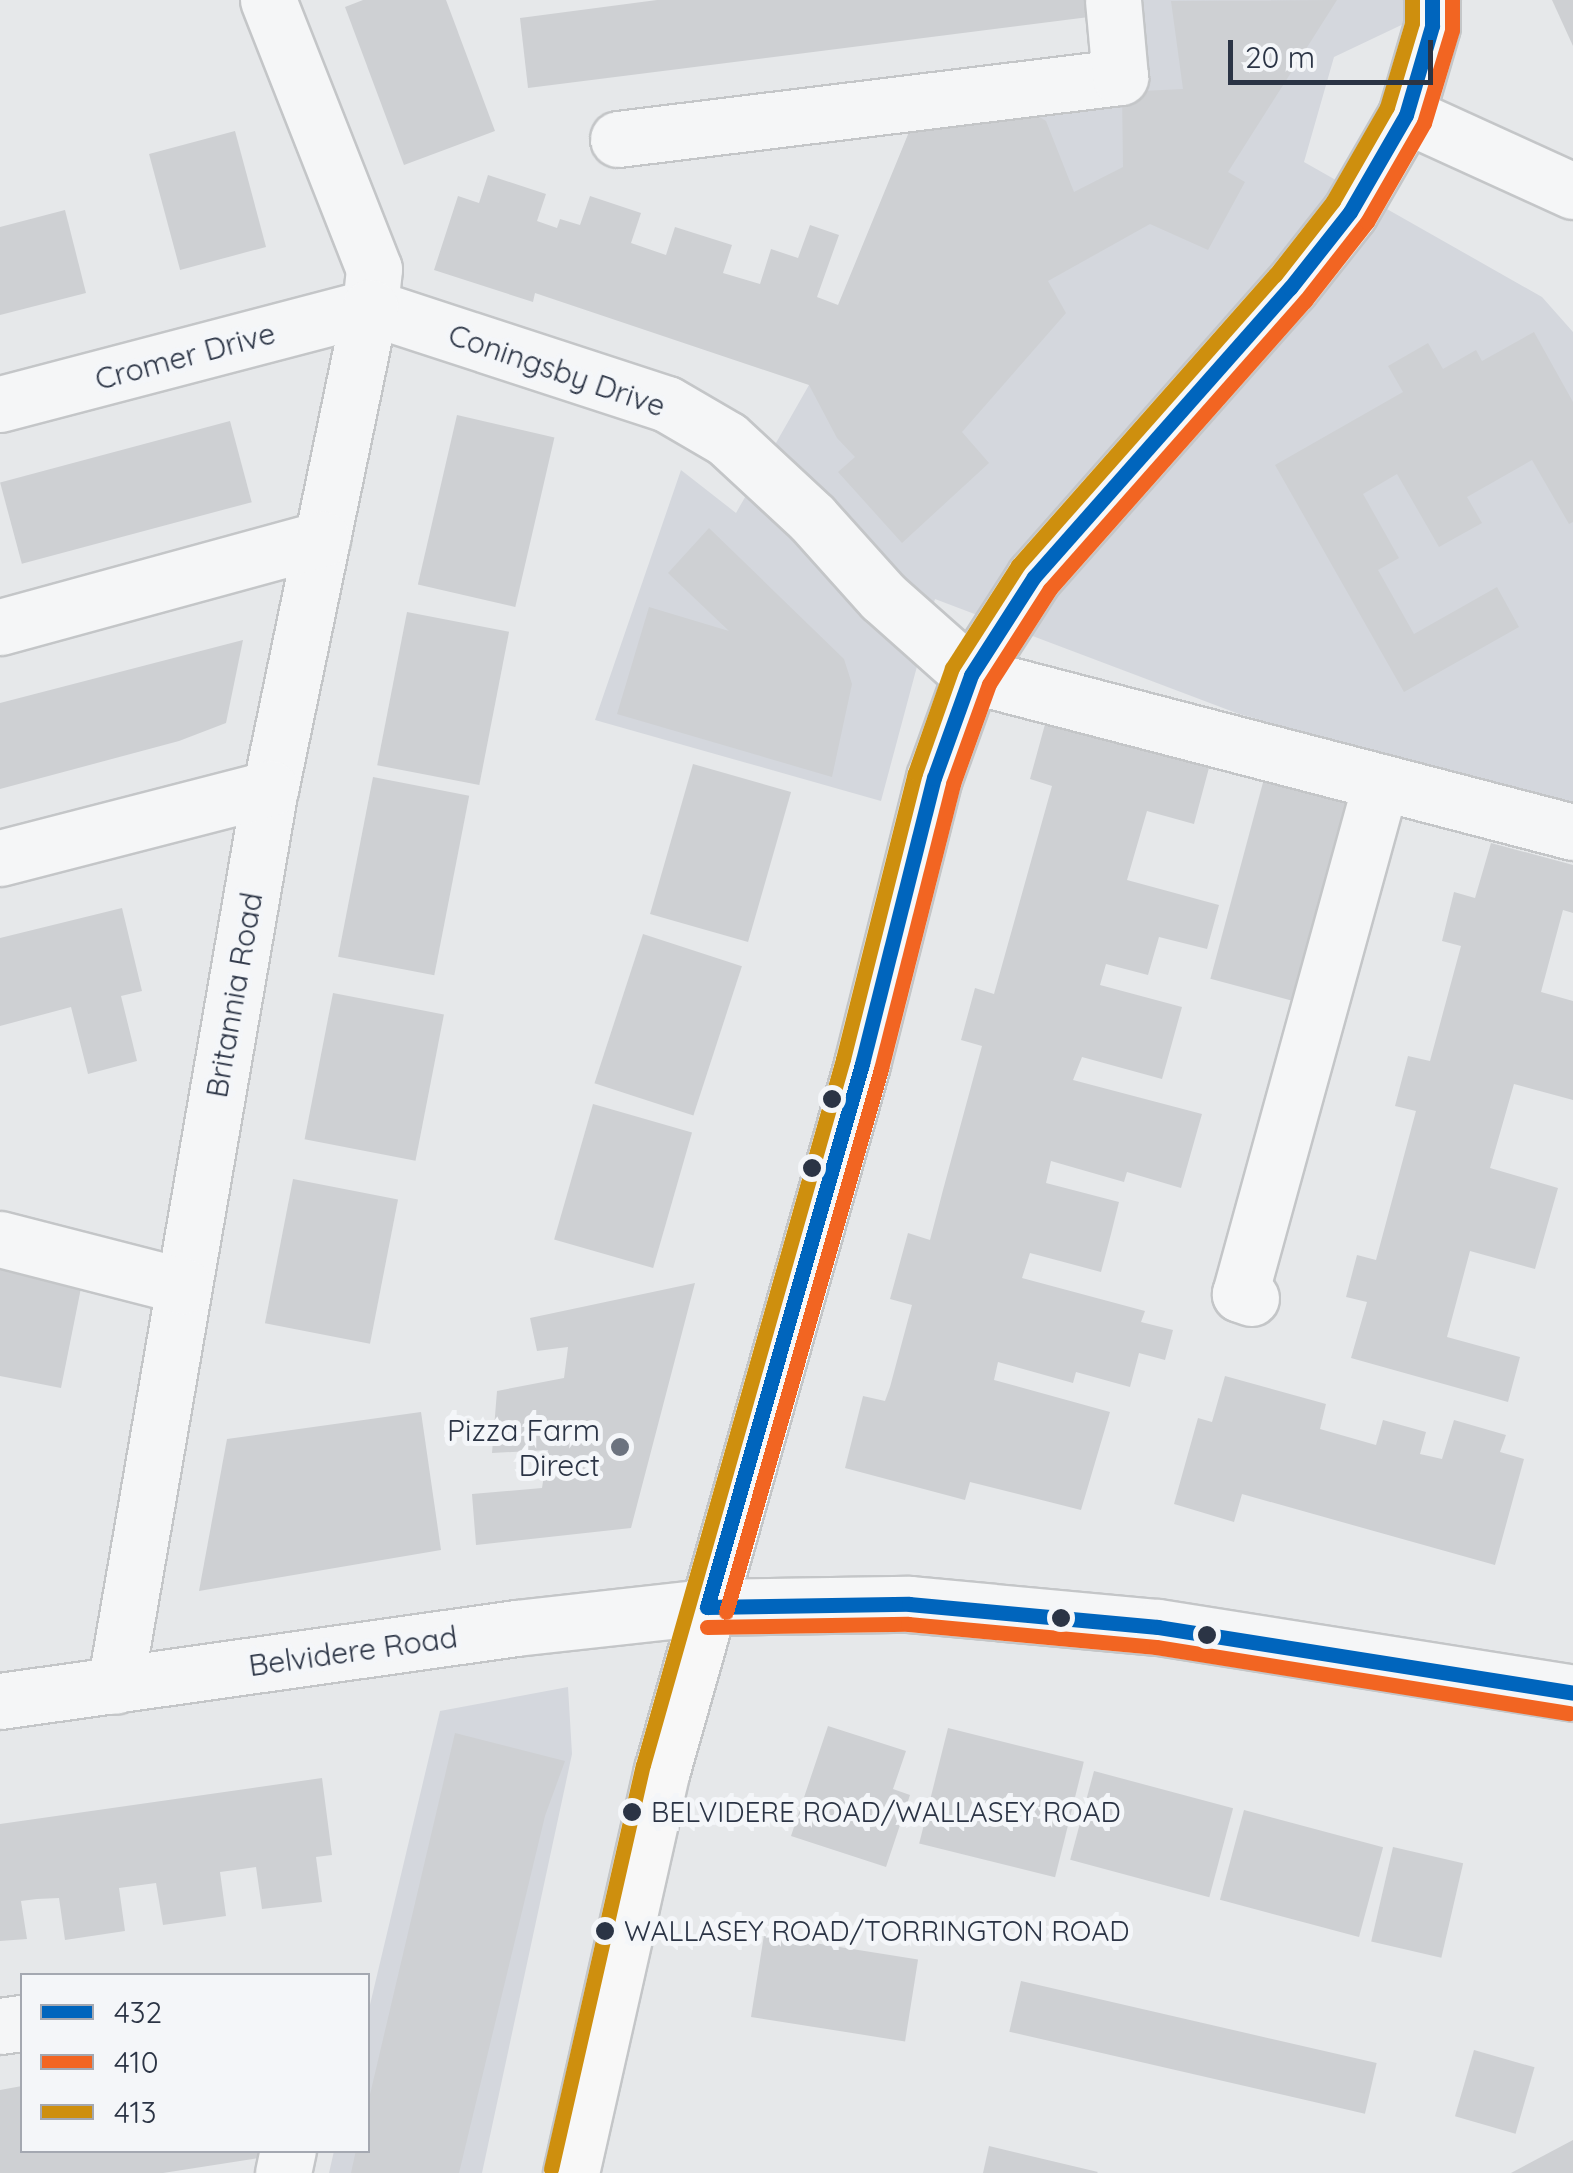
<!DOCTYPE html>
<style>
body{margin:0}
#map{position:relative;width:1573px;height:2173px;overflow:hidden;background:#e6e8ea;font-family:Quicksand,sans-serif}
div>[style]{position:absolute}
.built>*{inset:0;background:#d4d7dd}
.building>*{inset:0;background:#ced0d3;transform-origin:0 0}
.roads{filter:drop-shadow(2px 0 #c4c6c8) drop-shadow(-2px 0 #c4c6c8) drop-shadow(0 2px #c4c6c8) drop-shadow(0 -2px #c4c6c8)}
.minor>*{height:55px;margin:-27.5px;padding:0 27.5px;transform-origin:27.5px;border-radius:27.5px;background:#f5f6f7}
.major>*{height:55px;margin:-27.5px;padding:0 27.5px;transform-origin:27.5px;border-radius:27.5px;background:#f8f8f8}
.bus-1>*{height:15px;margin:-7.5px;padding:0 7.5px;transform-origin:7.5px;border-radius:7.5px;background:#0065bd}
.bus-2>*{height:15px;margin:-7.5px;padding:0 7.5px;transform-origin:7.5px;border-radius:7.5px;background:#f26522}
.bus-3>*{height:15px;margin:-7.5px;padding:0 7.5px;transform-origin:7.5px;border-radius:7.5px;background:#ce8f0e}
.dots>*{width:28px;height:28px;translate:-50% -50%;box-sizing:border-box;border:5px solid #f4f6f9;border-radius:50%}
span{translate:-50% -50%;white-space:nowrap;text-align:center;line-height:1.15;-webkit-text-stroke:10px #f4f6f9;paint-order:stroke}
.bus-label{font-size:28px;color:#2b3445}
.left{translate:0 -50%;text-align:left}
.street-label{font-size:30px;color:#2b3445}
.poi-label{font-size:30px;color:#2b3445}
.right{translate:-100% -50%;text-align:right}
.legend{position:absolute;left:20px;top:1973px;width:350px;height:180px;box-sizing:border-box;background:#f4f6f9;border:2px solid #a4a8b1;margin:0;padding:12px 18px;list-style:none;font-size:30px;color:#2b3445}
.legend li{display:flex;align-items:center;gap:20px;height:50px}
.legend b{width:50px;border:2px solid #a4a8b1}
.scale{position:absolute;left:1228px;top:40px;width:205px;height:45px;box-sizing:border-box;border:5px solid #2b3445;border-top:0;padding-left:12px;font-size:30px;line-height:35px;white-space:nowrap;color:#2b3445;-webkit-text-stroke:8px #f4f6f9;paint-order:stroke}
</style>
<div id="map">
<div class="built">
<i style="clip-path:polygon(1113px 0,1454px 0,1334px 57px,1304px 162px,1542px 297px,1573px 332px,1573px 807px,1239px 714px,935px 599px,881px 801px,595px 720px,681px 470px,736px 513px,809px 385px,916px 115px,1119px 77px)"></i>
<i style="clip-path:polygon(568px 1687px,572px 1754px,482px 2173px,329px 2173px,334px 2151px,368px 2150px,368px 2013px,440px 1711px)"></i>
</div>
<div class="building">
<i style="clip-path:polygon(363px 0,446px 0,495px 131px,404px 165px,345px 7px)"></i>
<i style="clip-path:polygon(657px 0,1086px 0,1089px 17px,528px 88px,520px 18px)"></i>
<i style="clip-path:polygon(1337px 0,1228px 172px,1245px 182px,1208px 250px,1150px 224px,1048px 281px,1066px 313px,962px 432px,989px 463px,902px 543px,838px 472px,855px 457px,837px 438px,809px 385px,535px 293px,533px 302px,434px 270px,458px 196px,479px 203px,488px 175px,546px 194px,537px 221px,557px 228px,560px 219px,580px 225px,590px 196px,641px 213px,631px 243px,666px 255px,675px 227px,732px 245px,723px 273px,760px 284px,771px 249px,798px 258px,810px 225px,839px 235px,817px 297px,838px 305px,916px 115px,1017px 103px,1046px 121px,1074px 192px,1123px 167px,1122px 92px,1183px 89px,1171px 1px)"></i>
<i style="clip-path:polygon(1552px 0,1573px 0,1573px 46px)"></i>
<i style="left:235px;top:131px;width:120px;height:89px;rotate:75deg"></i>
<i style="clip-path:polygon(65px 210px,86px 293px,0 315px,0 227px)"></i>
<i style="clip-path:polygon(1534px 332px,1573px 402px,1573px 522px,1569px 524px,1532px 460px,1467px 497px,1482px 523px,1439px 547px,1397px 474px,1363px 494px,1399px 558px,1378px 570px,1414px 634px,1497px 587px,1519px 627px,1404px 692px,1275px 465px,1403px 392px,1388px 366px,1428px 343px,1443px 369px,1476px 350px,1482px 361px)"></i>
<i style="left:457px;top:415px;width:100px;height:174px;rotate:13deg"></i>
<i style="left:230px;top:421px;width:84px;height:238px;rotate:75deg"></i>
<i style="clip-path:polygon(709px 528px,844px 659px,852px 684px,832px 777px,617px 714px,649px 607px,729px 631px,668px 573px)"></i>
<i style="left:407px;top:612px;width:104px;height:156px;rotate:11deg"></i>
<i style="clip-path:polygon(243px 640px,226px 723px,179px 741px,0 789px,0 703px)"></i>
<i style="clip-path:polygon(1047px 717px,1210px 764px,1194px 824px,1147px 811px,1127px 880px,1219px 905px,1207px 949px,1159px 937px,1148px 975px,1106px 964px,1100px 985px,1182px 1007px,1162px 1079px,1082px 1057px,1073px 1080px,1202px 1114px,1181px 1188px,1127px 1172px,1124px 1182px,1051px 1161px,1046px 1183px,1119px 1202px,1111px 1234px,1101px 1272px,1030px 1253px,1022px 1278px,1145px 1311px,1141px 1322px,1173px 1330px,1165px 1360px,1139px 1353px,1130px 1387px,1076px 1372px,1073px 1383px,998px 1362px,994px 1380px,1110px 1412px,1081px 1510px,970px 1482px,965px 1500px,845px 1468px,863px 1396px,885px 1401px,890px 1387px,912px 1305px,890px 1299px,908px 1233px,930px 1240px,943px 1190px,982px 1046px,961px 1040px,975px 988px,994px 994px,1052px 786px,1030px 779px)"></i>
<i style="left:693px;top:764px;width:102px;height:156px;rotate:16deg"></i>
<i style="left:1265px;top:775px;width:106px;height:211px;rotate:15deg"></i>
<i style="left:373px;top:777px;width:98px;height:183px;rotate:11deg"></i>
<i style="clip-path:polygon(1491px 843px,1573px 865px,1573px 913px,1563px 910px,1541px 992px,1573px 1001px,1573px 1100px,1514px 1084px,1490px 1168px,1558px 1188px,1535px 1269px,1470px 1251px,1447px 1337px,1520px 1357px,1508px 1402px,1351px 1358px,1367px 1302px,1346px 1297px,1357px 1255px,1376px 1260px,1416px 1111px,1395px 1106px,1408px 1056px,1430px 1061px,1461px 946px,1442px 941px,1454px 892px,1475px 898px)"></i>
<i style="clip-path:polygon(122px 908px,142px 991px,121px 996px,137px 1061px,88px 1074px,71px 1007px,0 1026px,0 938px)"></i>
<i style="left:643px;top:934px;width:104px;height:157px;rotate:18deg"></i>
<i style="left:333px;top:993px;width:113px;height:149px;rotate:11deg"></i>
<i style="left:593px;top:1104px;width:103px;height:141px;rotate:16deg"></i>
<i style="left:293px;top:1179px;width:107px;height:147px;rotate:11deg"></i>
<i style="clip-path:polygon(0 1263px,83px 1278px,61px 1388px,0 1376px)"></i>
<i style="clip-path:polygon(695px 1283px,631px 1528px,476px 1545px,472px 1494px,542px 1488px,548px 1450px,492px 1453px,497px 1391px,564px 1378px,568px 1347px,537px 1351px,530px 1318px)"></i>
<i style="clip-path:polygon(1225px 1376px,1326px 1404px,1320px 1429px,1376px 1445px,1383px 1420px,1426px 1432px,1420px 1454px,1442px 1459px,1454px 1420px,1506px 1435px,1500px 1452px,1524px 1459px,1495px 1565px,1242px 1494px,1234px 1522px,1174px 1504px,1198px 1418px,1212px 1422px)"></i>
<i style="clip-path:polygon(421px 1412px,441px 1550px,199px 1591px,227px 1439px)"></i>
<i style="clip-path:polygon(828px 1726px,906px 1751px,893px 1789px,910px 1795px,886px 1867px,791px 1836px)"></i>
<i style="left:948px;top:1728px;width:140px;height:119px;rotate:14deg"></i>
<i style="clip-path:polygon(455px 1733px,565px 1761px,545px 1816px,459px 2173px,351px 2173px,356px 2150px,368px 2150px,368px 2103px)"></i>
<i style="left:1094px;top:1771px;width:144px;height:92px;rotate:15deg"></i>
<i style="clip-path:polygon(322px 1778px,332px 1855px,316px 1857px,322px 1902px,262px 1909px,256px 1867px,235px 1870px,220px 1872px,226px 1916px,163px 1925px,156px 1883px,119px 1888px,125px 1931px,65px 1940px,59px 1898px,37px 1899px,21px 1901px,27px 1939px,0 1941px,0 1824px)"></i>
<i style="left:1244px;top:1810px;width:144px;height:93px;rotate:15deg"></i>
<i style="left:1393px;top:1847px;width:72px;height:97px;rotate:13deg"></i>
<i style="left:764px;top:1935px;width:156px;height:83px;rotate:9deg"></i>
<i style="left:1021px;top:1981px;width:365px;height:52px;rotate:13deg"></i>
<i style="left:1474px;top:2050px;width:63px;height:69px;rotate:16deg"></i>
<i style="clip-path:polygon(22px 2086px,22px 2150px,265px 2150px,266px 2157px,163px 2173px,0 2173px,0 2090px)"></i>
<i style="clip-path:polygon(1573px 2140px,1573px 2173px,1511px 2173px)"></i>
<i style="clip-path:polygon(989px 2146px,1098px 2172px,1097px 2173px,983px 2173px)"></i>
</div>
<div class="roads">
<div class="minor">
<i style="left:268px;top:0;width:289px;rotate:68.5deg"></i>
<i style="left:374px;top:269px;width:38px;rotate:96deg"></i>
<i style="left:370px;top:307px;width:312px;rotate:18.1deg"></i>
<i style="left:667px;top:404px;width:69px;rotate:30.3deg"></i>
<i style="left:727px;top:439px;width:116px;rotate:42.9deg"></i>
<i style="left:812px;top:518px;width:106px;rotate:48.1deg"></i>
<i style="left:883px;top:597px;width:118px;rotate:41.6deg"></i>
<i style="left:971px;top:675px;width:622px;rotate:14.62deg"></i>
<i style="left:1406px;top:115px;width:183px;rotate:24.5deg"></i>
<i style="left:618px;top:139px;width:506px;rotate:-7.04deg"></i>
<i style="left:1120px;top:77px;width:77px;rotate:-95.2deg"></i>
<i style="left:0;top:404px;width:383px;rotate:-14.7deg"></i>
<i style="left:370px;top:307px;width:491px;rotate:101.7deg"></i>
<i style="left:270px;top:788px;width:911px;rotate:99.79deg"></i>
<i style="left:0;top:627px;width:334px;rotate:-15.3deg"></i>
<i style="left:0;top:858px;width:279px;rotate:-14.5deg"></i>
<i style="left:0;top:1239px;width:189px;rotate:14.4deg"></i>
<i style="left:1251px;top:1298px;width:12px;rotate:-160deg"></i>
<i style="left:1240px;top:1294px;width:531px;rotate:-74.6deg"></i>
<i style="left:0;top:1701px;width:521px;rotate:-8.05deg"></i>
<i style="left:516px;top:1628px;width:192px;rotate:-6.3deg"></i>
<i style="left:707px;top:1607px;width:202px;rotate:-0.9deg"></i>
<i style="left:909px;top:1604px;width:250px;rotate:5.3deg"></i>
<i style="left:1158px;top:1627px;width:420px;rotate:9deg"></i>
<i style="left:0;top:2026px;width:22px;rotate:-8deg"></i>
<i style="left:283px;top:2173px;width:24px;rotate:-78deg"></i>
</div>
<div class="major">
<i style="left:571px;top:2173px;width:413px;rotate:-77.3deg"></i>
<i style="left:662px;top:1770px;width:734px;rotate:-74.18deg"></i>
<i style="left:862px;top:1064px;width:295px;rotate:-75.9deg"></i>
<i style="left:934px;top:778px;width:109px;rotate:-70.2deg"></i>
<i style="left:971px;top:675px;width:117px;rotate:-57.3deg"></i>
<i style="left:1034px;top:577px;width:386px;rotate:-48.5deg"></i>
<i style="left:1290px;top:288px;width:97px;rotate:-51.7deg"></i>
<i style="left:1350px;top:212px;width:112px;rotate:-60deg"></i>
<i style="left:1406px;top:115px;width:93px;rotate:-73.7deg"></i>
<i style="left:1432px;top:26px;width:26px;rotate:-90deg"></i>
</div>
</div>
<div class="bus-1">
<i style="left:707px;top:1607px;width:565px;rotate:-74.07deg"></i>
<i style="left:862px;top:1064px;width:295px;rotate:-75.9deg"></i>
<i style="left:934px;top:778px;width:109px;rotate:-70.2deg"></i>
<i style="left:971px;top:675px;width:117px;rotate:-57.3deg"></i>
<i style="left:1034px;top:577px;width:386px;rotate:-48.5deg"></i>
<i style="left:1290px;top:288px;width:97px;rotate:-51.7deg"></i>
<i style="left:1350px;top:212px;width:112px;rotate:-60deg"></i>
<i style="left:1406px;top:115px;width:93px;rotate:-73.7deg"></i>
<i style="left:1432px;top:26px;width:26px;rotate:-90deg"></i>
<i style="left:707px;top:1607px;width:202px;rotate:-0.9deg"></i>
<i style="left:909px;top:1604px;width:250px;rotate:5.3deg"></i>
<i style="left:1158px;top:1627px;width:420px;rotate:9deg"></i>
</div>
<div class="bus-2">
<i style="left:726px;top:1612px;width:565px;rotate:-74.07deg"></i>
<i style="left:881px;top:1069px;width:294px;rotate:-75.8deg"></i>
<i style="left:953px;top:784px;width:106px;rotate:-70.2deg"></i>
<i style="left:989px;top:684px;width:113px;rotate:-57.3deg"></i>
<i style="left:1050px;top:589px;width:385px;rotate:-48.5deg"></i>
<i style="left:1305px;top:301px;width:100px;rotate:-51.9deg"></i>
<i style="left:1367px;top:222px;width:114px;rotate:-60.1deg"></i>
<i style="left:1424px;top:123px;width:97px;rotate:-73.2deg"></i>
<i style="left:1452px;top:30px;width:30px;rotate:-90deg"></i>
<i style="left:707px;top:1627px;width:201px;rotate:-0.9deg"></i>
<i style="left:908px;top:1624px;width:249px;rotate:5.3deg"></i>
<i style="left:1156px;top:1647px;width:419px;rotate:9.1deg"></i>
</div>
<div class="bus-3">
<i style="left:551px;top:2169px;width:414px;rotate:-77.2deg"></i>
<i style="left:643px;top:1765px;width:734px;rotate:-74.18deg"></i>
<i style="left:843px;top:1059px;width:295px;rotate:-75.9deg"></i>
<i style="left:915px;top:773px;width:111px;rotate:-70.6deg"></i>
<i style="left:952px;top:668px;width:122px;rotate:-57.3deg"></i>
<i style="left:1018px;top:565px;width:387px;rotate:-48.5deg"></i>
<i style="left:1275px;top:275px;width:94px;rotate:-51.9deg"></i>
<i style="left:1333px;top:201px;width:108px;rotate:-60.1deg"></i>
<i style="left:1387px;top:107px;width:88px;rotate:-73.4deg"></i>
<i style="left:1412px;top:23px;width:23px;rotate:-90deg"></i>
</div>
<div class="dots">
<i style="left:832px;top:1099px;background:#2b3445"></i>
<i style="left:812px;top:1168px;background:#2b3445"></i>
<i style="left:620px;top:1447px;background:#6c737f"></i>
<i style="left:1061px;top:1618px;background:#2b3445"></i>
<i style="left:1207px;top:1635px;background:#2b3445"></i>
<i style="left:632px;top:1812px;background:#2b3445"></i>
<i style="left:605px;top:1931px;background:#2b3445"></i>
</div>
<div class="bus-label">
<span class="left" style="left:651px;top:1812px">BELVIDERE ROAD/WALLASEY ROAD</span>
<span class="left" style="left:624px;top:1931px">WALLASEY ROAD/TORRINGTON ROAD</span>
</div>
<div class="street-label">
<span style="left:185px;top:356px;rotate:-15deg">Cromer Drive</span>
<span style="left:557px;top:370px;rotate:19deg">Coningsby Drive</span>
<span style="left:234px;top:995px;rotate:-80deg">Britannia Road</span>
<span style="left:353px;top:1651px;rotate:-8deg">Belvidere Road</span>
</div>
<div class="poi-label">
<span class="right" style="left:600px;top:1447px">Pizza Farm<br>Direct</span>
</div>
<ul class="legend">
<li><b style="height:12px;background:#0065bd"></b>432</li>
<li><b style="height:12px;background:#f26522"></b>410</li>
<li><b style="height:12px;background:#ce8f0e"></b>413</li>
</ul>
<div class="scale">20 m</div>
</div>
